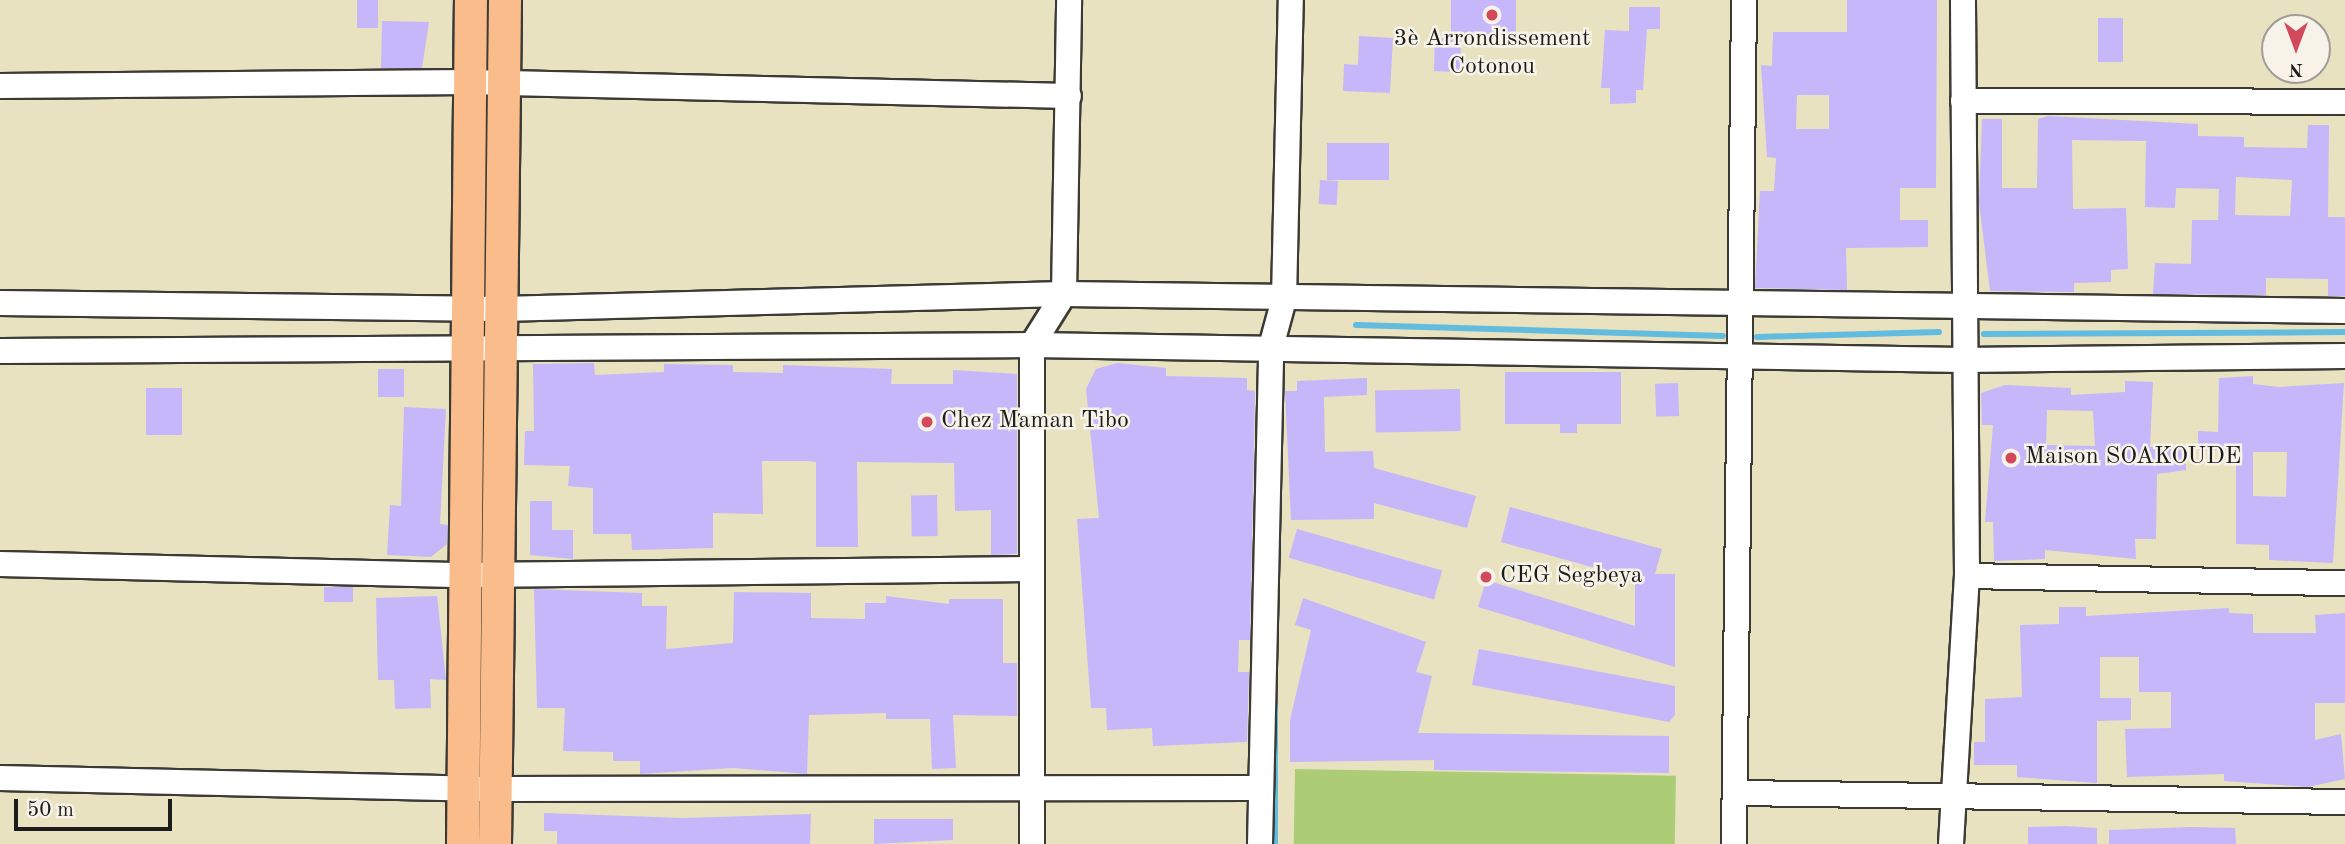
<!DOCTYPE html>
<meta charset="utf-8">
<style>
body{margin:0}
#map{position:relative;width:2345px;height:844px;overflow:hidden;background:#e8e2c0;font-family:"Old Standard TT",serif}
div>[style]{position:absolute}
.green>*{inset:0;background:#accd76;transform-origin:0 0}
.stream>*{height:6px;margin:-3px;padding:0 3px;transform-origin:3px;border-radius:3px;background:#61bcdf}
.building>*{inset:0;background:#c5b7fa;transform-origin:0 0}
.roads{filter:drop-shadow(2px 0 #3b3a35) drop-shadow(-2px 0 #3b3a35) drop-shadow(0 2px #3b3a35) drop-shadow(0 -2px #3b3a35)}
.minor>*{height:24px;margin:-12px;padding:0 12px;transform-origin:12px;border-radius:12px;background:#fff}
.major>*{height:32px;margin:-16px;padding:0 16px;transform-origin:16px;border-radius:16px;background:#f9bc8a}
.dots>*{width:19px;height:19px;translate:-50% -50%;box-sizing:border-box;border:4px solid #f7f3e8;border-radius:50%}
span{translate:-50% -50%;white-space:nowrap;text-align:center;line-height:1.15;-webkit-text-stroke:5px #f7f3e8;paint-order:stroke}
.poi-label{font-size:24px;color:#1c1c1c}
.left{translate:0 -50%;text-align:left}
.north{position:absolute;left:2261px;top:14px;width:70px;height:70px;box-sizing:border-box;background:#f7f3e8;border:2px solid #9f9d96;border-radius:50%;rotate:180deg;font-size:19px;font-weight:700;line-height:28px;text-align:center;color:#1c1c1c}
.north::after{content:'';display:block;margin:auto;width:24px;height:32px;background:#d1495b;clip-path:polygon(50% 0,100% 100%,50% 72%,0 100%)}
.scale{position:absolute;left:14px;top:799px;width:158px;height:32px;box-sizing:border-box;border:4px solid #1c1c1c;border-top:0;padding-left:9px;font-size:21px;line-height:24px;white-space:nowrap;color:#1c1c1c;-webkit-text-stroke:5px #f7f3e8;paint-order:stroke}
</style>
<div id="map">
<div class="green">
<i style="left:1295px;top:769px;width:381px;height:75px;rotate:1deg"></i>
</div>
<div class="stream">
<i style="left:1356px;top:325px;width:367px;rotate:1.7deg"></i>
<i style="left:1984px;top:334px;width:361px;rotate:-0.3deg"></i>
<i style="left:1757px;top:337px;width:182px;rotate:-1.6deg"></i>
<i style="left:1275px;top:844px;width:146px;rotate:-90deg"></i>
</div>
<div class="building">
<i style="left:357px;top:0;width:21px;height:28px"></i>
<i style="left:1451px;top:0;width:65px;height:36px"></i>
<i style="clip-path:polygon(evenodd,1847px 0,1937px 0,1936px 188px,1900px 188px,1900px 220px,1928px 220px,1928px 247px,1846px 248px,1847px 290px,1755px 288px,1760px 191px,1774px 191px,1776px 158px,1767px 157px,1761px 65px,1772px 66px,1773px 32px,1847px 32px,1847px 0,1797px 95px,1829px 95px,1829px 129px,1796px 129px,1797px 95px)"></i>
<i style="clip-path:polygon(1629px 7px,1660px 7px,1660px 29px,1647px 29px,1643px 90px,1636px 90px,1636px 103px,1610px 104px,1610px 88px,1601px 88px,1605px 30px,1629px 31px)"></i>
<i style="left:2098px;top:18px;width:25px;height:44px"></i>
<i style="clip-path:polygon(382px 21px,429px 22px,422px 68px,381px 68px)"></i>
<i style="clip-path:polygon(1359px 36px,1393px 38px,1390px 93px,1343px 91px,1344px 64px,1358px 65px)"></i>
<i style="left:1435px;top:38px;width:26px;height:33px;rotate:2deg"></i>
<i style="clip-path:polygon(evenodd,2048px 116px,2198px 124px,2198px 136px,2244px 137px,2244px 147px,2307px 148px,2308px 125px,2329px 125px,2328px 217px,2345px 217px,2345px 296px,2328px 296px,2328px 279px,2266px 278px,2266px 295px,2153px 294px,2155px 263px,2191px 264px,2192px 220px,2218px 220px,2219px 189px,2176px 188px,2175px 208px,2145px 207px,2146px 141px,2072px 140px,2073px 209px,2126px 208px,2128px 269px,2111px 270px,2111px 282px,2074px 283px,2074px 292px,1990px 291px,1979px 203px,1982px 119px,2002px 119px,2002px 188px,2037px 188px,2038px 119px,2048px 116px,2236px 177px,2292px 180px,2290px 216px,2235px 215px,2236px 177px)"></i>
<i style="left:1389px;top:143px;width:37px;height:62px;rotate:90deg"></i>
<i style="left:1320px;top:180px;width:18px;height:24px;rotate:3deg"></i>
<i style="clip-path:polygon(594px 363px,595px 375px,664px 372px,664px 364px,733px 365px,733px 372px,783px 373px,783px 365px,892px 369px,891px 384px,953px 384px,953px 370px,1017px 374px,1017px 554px,991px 555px,991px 510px,955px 511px,954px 463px,857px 462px,858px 547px,816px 547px,816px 462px,809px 461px,762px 461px,763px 514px,713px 513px,713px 548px,632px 550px,631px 534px,593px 534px,593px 488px,568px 486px,570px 466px,524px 465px,525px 431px,534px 431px,533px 364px)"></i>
<i style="clip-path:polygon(1117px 363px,1166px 368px,1166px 376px,1247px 378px,1247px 390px,1255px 391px,1250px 640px,1239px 640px,1238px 672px,1249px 672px,1247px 742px,1153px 746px,1152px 728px,1107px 730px,1106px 708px,1091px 708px,1077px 519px,1099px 518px,1086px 389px,1096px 369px)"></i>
<i style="left:378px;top:369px;width:26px;height:28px"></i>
<i style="clip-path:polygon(1505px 372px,1621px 372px,1621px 424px,1577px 424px,1577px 433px,1560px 433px,1560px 424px,1505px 424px)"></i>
<i style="clip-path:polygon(evenodd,2253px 376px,2253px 384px,2279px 387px,2344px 383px,2333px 563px,2269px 560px,2269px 545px,2236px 544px,2236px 450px,2198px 450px,2198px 431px,2218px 432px,2219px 378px,2253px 376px,2253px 452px,2287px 452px,2286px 497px,2253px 496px,2253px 452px)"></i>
<i style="clip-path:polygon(1367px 378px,1367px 395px,1324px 397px,1325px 452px,1373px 451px,1374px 468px,1476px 496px,1467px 528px,1374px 503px,1374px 519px,1291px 520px,1285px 391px,1297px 391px,1297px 381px)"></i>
<i style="clip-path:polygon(evenodd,2125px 381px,2153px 382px,2150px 447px,2186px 447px,2186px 470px,2157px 474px,2156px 539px,2135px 539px,2136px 559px,2045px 550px,2045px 559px,1994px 561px,1993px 522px,1985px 522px,1993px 425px,1982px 425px,1981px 393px,2005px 385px,2071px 388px,2071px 395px,2125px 392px,2125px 381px,2047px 410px,2093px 411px,2095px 446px,2046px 445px,2047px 410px)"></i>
<i style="left:1678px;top:383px;width:33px;height:23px;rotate:88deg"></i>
<i style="left:146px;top:388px;width:36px;height:47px"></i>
<i style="left:1460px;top:389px;width:42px;height:85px;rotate:89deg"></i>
<i style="clip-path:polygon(404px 407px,446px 409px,440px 524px,448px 525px,447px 544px,431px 557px,387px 555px,390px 505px,401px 506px)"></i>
<i style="left:937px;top:495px;width:41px;height:26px;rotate:89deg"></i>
<i style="clip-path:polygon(530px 501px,552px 501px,552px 530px,573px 530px,573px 559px,530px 555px)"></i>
<i style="clip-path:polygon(1510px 507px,1662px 549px,1655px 574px,1675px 574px,1675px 667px,1478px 607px,1486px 580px,1635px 626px,1635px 579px,1501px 542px)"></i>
<i style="left:1297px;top:529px;width:151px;height:30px;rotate:16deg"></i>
<i style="left:324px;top:587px;width:29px;height:15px"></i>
<i style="clip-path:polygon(534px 589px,642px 593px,642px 606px,667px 606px,666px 649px,733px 643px,734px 592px,811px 593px,811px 618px,865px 619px,865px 603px,886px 603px,886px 596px,949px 604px,949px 599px,1003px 599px,1003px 663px,1017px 663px,1017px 716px,953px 715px,956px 768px,932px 769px,930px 719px,886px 719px,886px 713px,809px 715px,807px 774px,733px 768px,640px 774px,640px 761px,613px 761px,613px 752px,563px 751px,565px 708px,537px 708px)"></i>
<i style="clip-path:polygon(437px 596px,446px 680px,430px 679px,431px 708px,395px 709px,394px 680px,378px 680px,376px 598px)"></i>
<i style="clip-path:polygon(1303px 598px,1426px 642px,1416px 672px,1432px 676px,1418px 733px,1669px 736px,1669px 773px,1434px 770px,1434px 760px,1290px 762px,1290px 720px,1311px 630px,1295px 625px)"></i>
<i style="clip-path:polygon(2059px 607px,2086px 607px,2086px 616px,2229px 608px,2229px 613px,2253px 614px,2253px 633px,2316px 633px,2315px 615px,2345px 613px,2345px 703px,2315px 703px,2315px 740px,2341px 734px,2345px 779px,2308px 787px,2224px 781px,2224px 774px,2127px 777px,2125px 729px,2171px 728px,2171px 692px,2139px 692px,2139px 657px,2100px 657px,2100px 698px,2131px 698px,2131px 720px,2097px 721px,2097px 783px,2017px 777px,2017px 765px,1974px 765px,1974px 742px,1985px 742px,1985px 699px,2022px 697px,2020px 625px,2059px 624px)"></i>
<i style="clip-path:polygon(1479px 649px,1675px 686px,1675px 715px,1669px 722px,1472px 685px)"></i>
<i style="clip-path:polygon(544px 813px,683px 818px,811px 814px,810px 844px,557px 844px,557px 831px,544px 831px)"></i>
<i style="clip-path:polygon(874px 819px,953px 819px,953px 840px,874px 844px)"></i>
<i style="clip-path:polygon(2065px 826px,2097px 828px,2097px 844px,2028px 844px,2028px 827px)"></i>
<i style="clip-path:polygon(2191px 827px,2235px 828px,2236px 844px,2109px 844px,2109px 830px)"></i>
</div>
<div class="roads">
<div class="minor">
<i style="left:0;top:86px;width:469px;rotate:-0.5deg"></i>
<i style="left:469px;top:82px;width:600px;rotate:1.34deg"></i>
<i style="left:1963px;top:101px;width:382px;rotate:0.1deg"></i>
<i style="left:0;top:303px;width:501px;rotate:0.69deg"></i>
<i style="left:501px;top:309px;width:563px;rotate:-1.53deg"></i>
<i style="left:1064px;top:294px;width:1281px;rotate:0.76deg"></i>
<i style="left:0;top:351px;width:1032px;rotate:-0.33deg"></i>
<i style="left:1032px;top:345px;width:931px;rotate:0.92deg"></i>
<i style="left:1963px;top:360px;width:382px;rotate:-0.6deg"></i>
<i style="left:0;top:564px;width:465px;rotate:1.4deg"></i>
<i style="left:465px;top:575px;width:567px;rotate:-0.61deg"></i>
<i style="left:1967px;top:576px;width:378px;rotate:1.1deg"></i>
<i style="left:0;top:778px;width:497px;rotate:1.3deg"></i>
<i style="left:497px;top:789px;width:763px;rotate:-0.08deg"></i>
<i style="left:1738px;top:793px;width:607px;rotate:0.85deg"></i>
<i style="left:1032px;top:844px;width:499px;rotate:-90deg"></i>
<i style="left:1032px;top:345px;width:60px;rotate:-57.9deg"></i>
<i style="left:1064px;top:294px;width:294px;rotate:-89deg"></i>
<i style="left:1260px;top:844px;width:497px;rotate:-88.7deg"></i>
<i style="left:1271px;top:347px;width:50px;rotate:-74.8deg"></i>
<i style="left:1284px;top:299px;width:299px;rotate:-88.7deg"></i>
<i style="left:1734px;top:844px;width:844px;rotate:-89.32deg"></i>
<i style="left:1951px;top:844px;width:268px;rotate:-86.6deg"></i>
<i style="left:1967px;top:576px;width:576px;rotate:-90.4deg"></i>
</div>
<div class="major">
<i style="left:463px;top:844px;width:844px;rotate:-89.46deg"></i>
<i style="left:495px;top:844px;width:844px;rotate:-89.32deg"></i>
</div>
</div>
<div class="dots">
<i style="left:1492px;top:15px;background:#d1495b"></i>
<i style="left:927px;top:422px;background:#d1495b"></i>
<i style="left:2011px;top:458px;background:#d1495b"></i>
<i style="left:1486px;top:577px;background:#d1495b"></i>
</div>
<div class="poi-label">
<span style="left:1492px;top:54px">3è Arrondissement<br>Cotonou</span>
<span class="left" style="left:941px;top:422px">Chez Maman Tibo</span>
<span class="left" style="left:2025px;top:458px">Maison SOAKOUDE</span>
<span class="left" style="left:1500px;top:577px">CEG Segbeya</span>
</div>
<div class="north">N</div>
<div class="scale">50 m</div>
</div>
